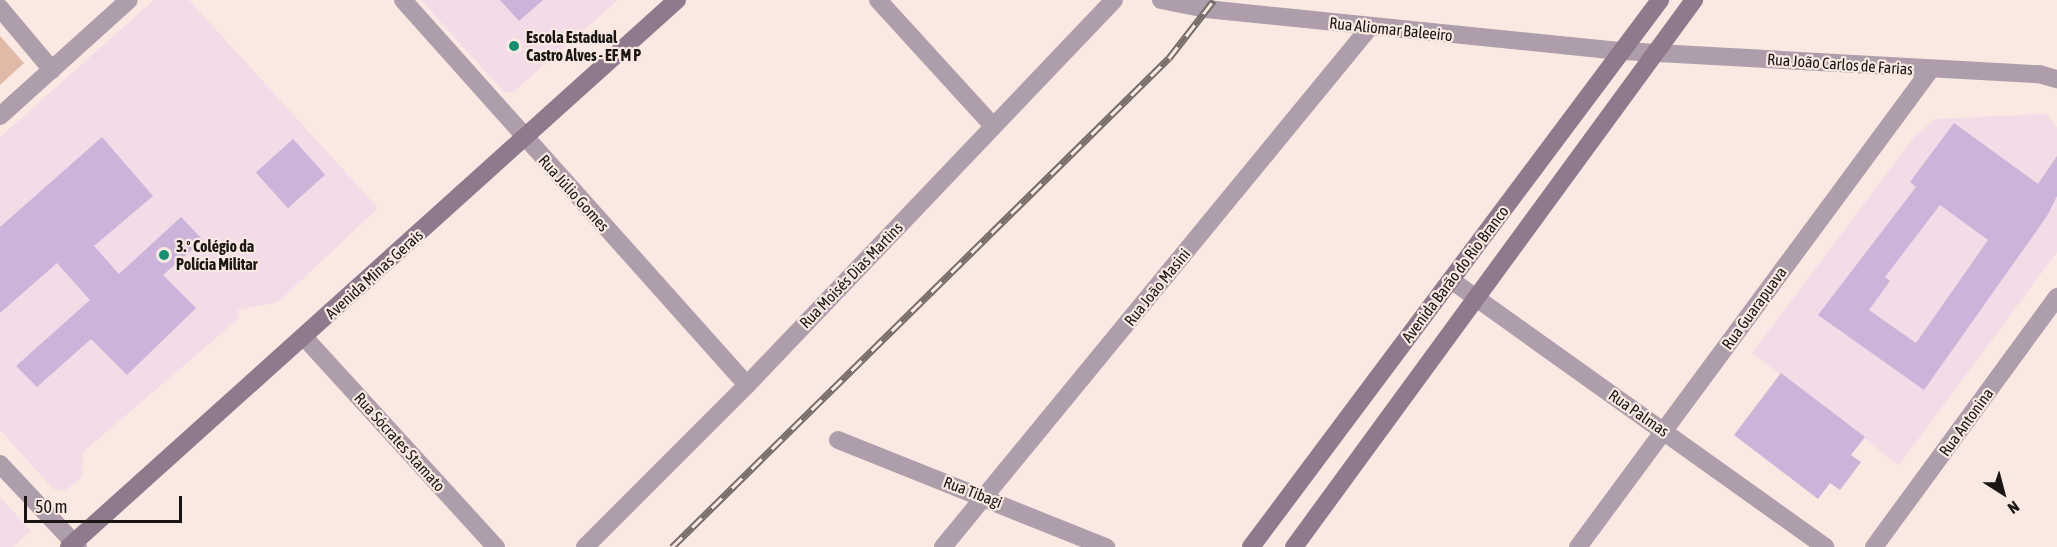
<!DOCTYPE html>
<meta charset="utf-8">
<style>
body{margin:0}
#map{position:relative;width:2057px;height:547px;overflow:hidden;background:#f9e9e2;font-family:"Asap Condensed",sans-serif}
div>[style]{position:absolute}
.education>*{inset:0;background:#f3dbe7}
.green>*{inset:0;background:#e1baa7}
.building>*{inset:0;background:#cbb4d9;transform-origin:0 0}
.street>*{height:18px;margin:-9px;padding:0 9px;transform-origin:9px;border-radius:9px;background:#ae9eac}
.secondary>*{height:18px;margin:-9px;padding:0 9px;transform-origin:9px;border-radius:9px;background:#8f798d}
.rail>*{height:7px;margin-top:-3.5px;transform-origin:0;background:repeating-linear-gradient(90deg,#f9e9e2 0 14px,#766c68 0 28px);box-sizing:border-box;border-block:2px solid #766c68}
.dots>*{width:16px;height:16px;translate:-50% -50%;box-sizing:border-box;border:3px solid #f9e9e2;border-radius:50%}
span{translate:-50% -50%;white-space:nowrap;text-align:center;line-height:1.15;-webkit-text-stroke:4.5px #f9e9e2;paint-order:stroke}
.street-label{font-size:16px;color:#1b1613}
.poi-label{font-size:16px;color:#1b1613;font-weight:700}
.left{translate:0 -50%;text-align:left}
.north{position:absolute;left:1973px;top:463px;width:60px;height:60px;-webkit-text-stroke:4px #f9e9e2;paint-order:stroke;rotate:144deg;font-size:16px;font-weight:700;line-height:24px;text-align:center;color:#1b1613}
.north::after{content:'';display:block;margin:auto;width:21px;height:27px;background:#1b1613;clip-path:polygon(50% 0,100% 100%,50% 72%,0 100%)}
.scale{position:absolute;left:24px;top:496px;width:158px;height:27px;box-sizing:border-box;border:3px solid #1b1613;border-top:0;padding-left:8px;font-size:18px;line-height:21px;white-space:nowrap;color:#1b1613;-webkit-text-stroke:4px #f9e9e2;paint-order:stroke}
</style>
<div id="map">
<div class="education">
<i style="clip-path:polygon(154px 0,189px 0,378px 208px,278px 302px,238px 310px,237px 320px,83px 452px,82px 477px,65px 491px,53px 489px,0 430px,0 137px)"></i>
<i style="clip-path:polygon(421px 0,618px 0,512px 93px,504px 92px)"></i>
<i style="clip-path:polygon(2046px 114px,2057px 128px,2057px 252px,1899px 465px,1752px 353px,1916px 135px,1935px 119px)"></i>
<i style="clip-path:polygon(0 497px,31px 531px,13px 547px,0 547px)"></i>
</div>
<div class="green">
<i style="clip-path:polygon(0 36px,24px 63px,0 85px)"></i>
</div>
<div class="building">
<i style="clip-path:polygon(500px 0,543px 0,519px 21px)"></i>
<i style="clip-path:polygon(evenodd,1954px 123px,2038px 184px,2057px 156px,2057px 196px,2047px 216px,1924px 390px,1818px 315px,1916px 187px,1910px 182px,1954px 123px,1940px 205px,1988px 240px,1916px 343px,1869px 310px,1890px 281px,1885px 277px,1940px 205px)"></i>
<i style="clip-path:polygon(102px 137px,153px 196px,94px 246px,119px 274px,181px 217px,203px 240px,163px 275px,196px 308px,127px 375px,91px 339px,37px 387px,16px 366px,90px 300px,57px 263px,0 313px,0 227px)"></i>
<i style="left:293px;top:139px;width:48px;height:50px;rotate:48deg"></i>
<i style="clip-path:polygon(1781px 373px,1865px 437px,1851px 455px,1861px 462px,1840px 490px,1830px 483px,1818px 499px,1734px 435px)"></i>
</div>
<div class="street">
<i style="left:403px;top:0;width:516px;rotate:48.22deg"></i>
<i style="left:878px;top:0;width:171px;rotate:47.6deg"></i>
<i style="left:1161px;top:0;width:46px;rotate:11.3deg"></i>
<i style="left:1206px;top:9px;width:418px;rotate:5.8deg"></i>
<i style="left:1622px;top:51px;width:418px;rotate:3.2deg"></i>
<i style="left:2039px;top:74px;width:19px;rotate:16deg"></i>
<i style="left:0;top:8px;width:81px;rotate:50deg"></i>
<i style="left:0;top:116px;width:173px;rotate:-42deg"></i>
<i style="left:1451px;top:280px;width:460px;rotate:35.5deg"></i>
<i style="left:304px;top:337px;width:285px;rotate:47.6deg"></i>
<i style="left:838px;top:440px;width:289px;rotate:21.8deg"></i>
<i style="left:0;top:464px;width:114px;rotate:46.8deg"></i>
<i style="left:585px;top:547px;width:229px;rotate:-45deg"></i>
<i style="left:747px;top:385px;width:532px;rotate:-46.37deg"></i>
<i style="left:943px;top:547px;width:673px;rotate:-50.61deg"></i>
<i style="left:1578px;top:547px;width:594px;rotate:-53.55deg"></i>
<i style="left:1874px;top:547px;width:310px;rotate:-53.8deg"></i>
</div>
<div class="secondary">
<i style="left:69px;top:547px;width:818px;rotate:-41.98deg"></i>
<i style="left:1251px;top:547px;width:683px;rotate:-53.21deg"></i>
<i style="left:1294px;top:547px;width:678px;rotate:-53.82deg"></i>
</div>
<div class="rail">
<i style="left:672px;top:547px;width:697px;rotate:-44.54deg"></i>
<i style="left:1169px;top:58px;width:73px;rotate:-52.2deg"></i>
</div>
<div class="dots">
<i style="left:514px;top:46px;background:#188e71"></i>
<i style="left:164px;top:255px;background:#188e71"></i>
</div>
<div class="street-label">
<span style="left:1391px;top:29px;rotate:6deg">Rua Aliomar Baleeiro</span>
<span style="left:1840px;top:64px;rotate:4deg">Rua João Carlos de Farias</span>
<span style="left:574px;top:193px;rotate:48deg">Rua Júlio Gomes</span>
<span style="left:374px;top:274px;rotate:-42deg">Avenida Minas Gerais</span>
<span style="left:1455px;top:274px;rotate:-53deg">Avenida Barão do Rio Branco</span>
<span style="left:851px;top:275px;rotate:-46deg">Rua Moisés Dias Martins</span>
<span style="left:1157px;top:287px;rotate:-51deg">Rua João Masini</span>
<span style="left:1754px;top:308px;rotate:-54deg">Rua Guarapuava</span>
<span style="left:1639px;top:413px;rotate:35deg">Rua Palmas</span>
<span style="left:1966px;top:422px;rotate:-54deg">Rua Antonina</span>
<span style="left:400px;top:442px;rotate:48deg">Rua Sócrates Stamato</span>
<span style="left:973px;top:492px;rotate:21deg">Rua Tibagi</span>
</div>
<div class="poi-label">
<span class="left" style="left:526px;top:46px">Escola Estadual<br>Castro Alves - EF M P</span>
<span class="left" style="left:176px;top:255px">3.º Colégio da<br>Polícia Militar</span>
</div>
<div class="north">N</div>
<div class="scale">50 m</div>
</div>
